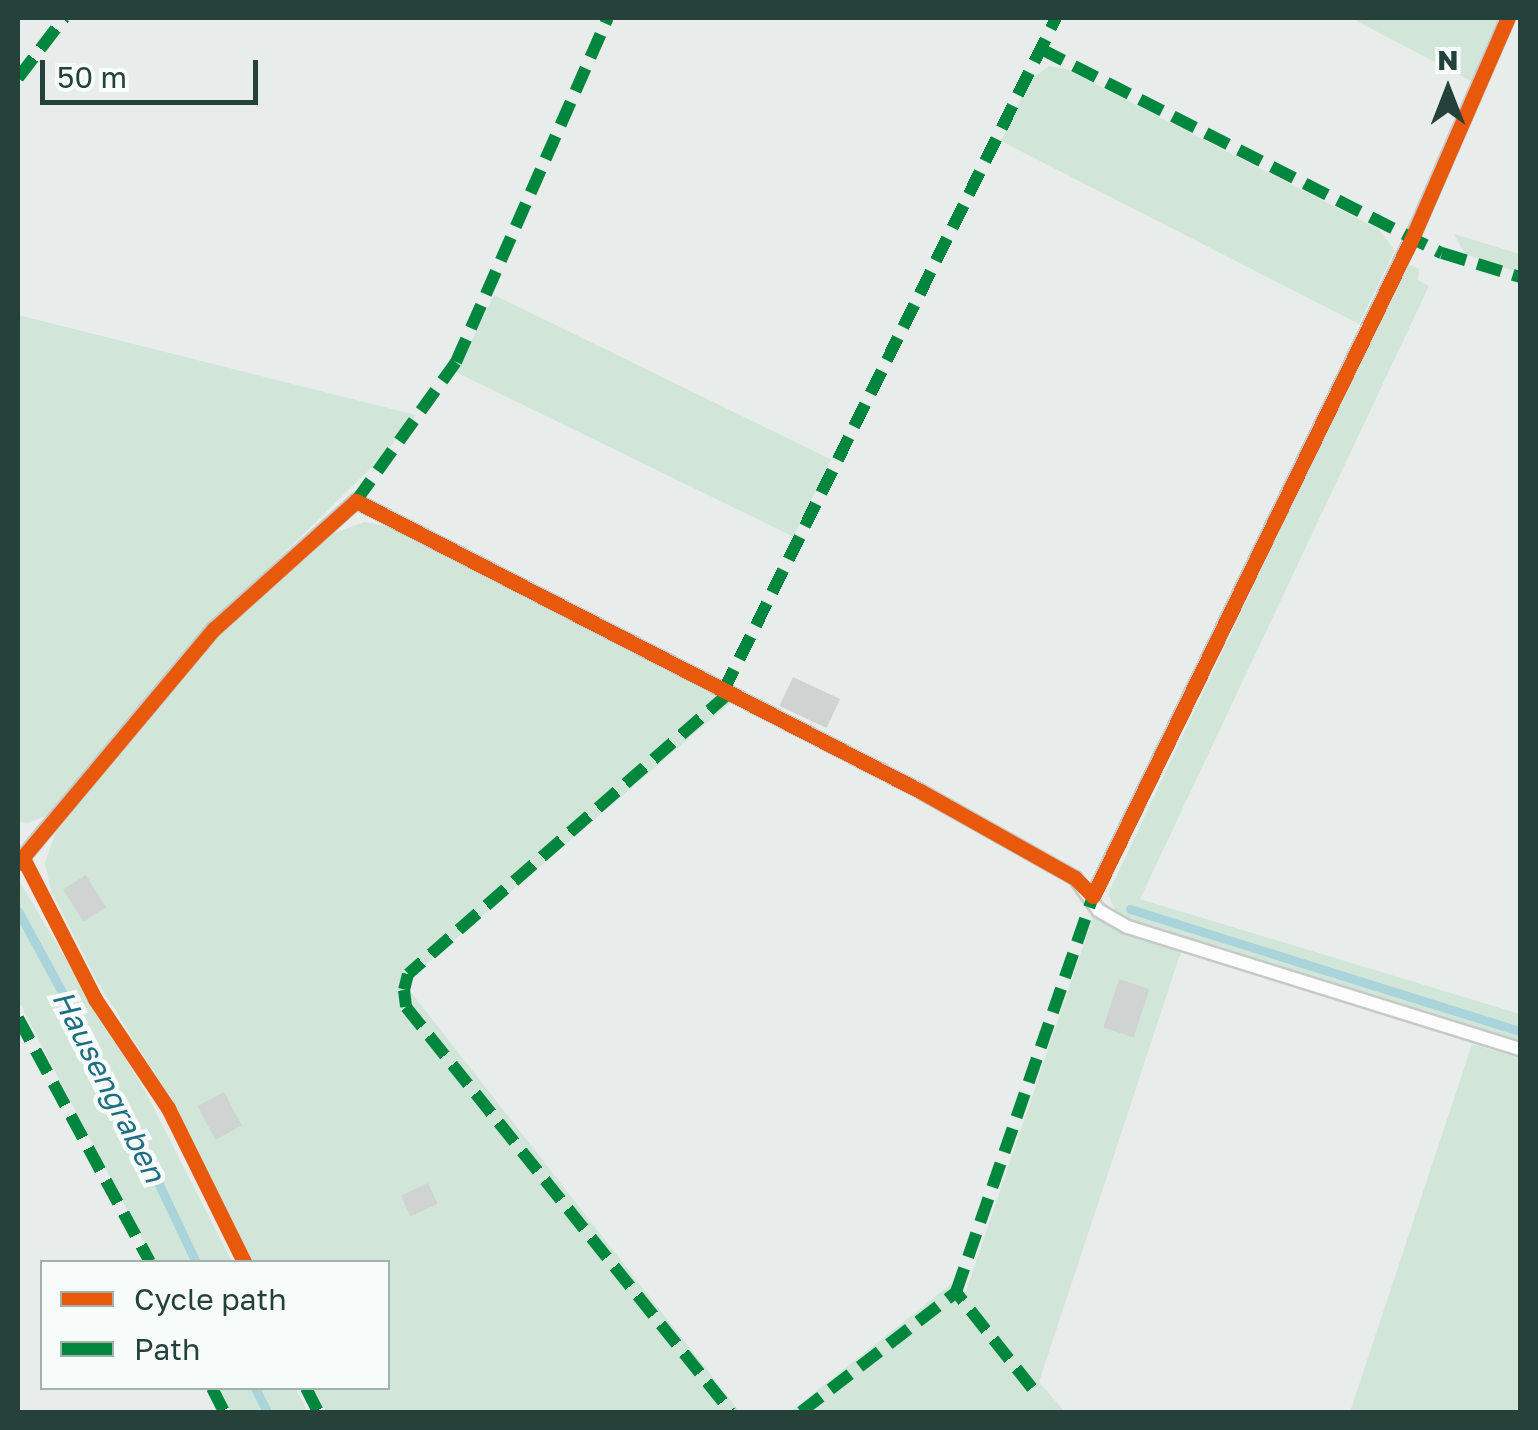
<!DOCTYPE html>
<style>
body{margin:0}
#map{position:relative;width:1538px;height:1430px;overflow:hidden;background:#e8edeb;font-family:"Golos Text",sans-serif}
div>[style]{position:absolute}
.green>*{inset:0;background:#d1e6d8;transform-origin:0 0}
.stream>*{height:9px;margin:-4.5px;padding:0 4.5px;transform-origin:4.5px;border-radius:4.5px;background:#a9d4db}
.building>*{inset:0;background:#cfd4d2;transform-origin:0 0}
.roads{filter:drop-shadow(2px 0 #c5cac8) drop-shadow(-2px 0 #c5cac8) drop-shadow(0 2px #c5cac8) drop-shadow(0 -2px #c5cac8)}
.service>*{height:12px;margin:-6px;padding:0 6px;transform-origin:6px;border-radius:6px;background:#fcfcfc}
.quiet>*{height:12px;margin-top:-6px;transform-origin:0;background:repeating-linear-gradient(90deg,#00873e 0 25px,transparent 0 37px)}
.cycleway>*{height:15px;margin:-7.5px;padding:0 7.5px;transform-origin:7.5px;border-radius:7.5px;background:#e8590c}
span{translate:-50% -50%;white-space:nowrap;text-align:center;line-height:1.15;-webkit-text-stroke:9px #f7fbf9;paint-order:stroke}
.water-label{font-size:30px;color:#1c6f80;font-style:italic}
.frame{position:absolute;inset:0;border:20px solid #24423a;pointer-events:none}
.legend{position:absolute;left:40px;top:1260px;width:350px;height:130px;box-sizing:border-box;background:#f7fbf9;border:2px solid #a3b1ad;margin:0;padding:12px 18px;list-style:none;font-size:30px;color:#24423a}
.legend li{display:flex;align-items:center;gap:20px;height:50px}
.legend b{width:50px;border:2px solid #a3b1ad}
.north{position:absolute;left:1398px;top:40px;width:100px;height:100px;-webkit-text-stroke:8px #f7fbf9;paint-order:stroke;rotate:0deg;font-size:28px;font-weight:700;line-height:40px;text-align:center;color:#24423a}
.north::after{content:'';display:block;margin:auto;width:35px;height:45px;background:#24423a;clip-path:polygon(50% 0,100% 100%,50% 72%,0 100%)}
.scale{position:absolute;left:40px;top:60px;width:218px;height:45px;box-sizing:border-box;border:5px solid #24423a;border-top:0;padding-left:12px;font-size:30px;line-height:35px;white-space:nowrap;color:#24423a;-webkit-text-stroke:8px #f7fbf9;paint-order:stroke}
</style>
<div id="map">
<div class="green">
<i style="clip-path:polygon(1351px 18px,1498px 18px,1471px 81px)"></i>
<i style="clip-path:polygon(1049px 66px,1066px 69px,1378px 229px,1395px 250px,1359px 324px,1001px 141px,1030px 80px)"></i>
<i style="clip-path:polygon(1454px 234px,1520px 254px,1520px 273px,1465px 254px)"></i>
<i style="clip-path:polygon(1406px 263px,1419px 269px,1418px 280px,1429px 286px,1140px 899px,1520px 1014px,1520px 1042px,1133px 921px,1116px 912px,1108px 894px)"></i>
<i style="left:494px;top:295px;width:375px;height:86px;rotate:26deg"></i>
<i style="clip-path:polygon(18px 315px,416px 415px,380px 459px,207px 629px,52px 813px,29px 823px,18px 822px)"></i>
<i style="clip-path:polygon(364px 522px,391px 527px,730px 703px,411px 977px,410px 991px,740px 1412px,326px 1412px,313px 1388px,388px 1388px,388px 1262px,252px 1262px,176px 1107px,98px 983px,51px 891px,45px 863px,56px 832px,201px 653px,319px 539px)"></i>
<i style="clip-path:polygon(18px 879px,146px 1093px,232px 1262px,154px 1262px,18px 1000px)"></i>
<i style="clip-path:polygon(1093px 917px,1181px 952px,1039px 1382px,1065px 1412px,790px 1412px,951px 1284px,965px 1294px)"></i>
<i style="clip-path:polygon(1472px 1044px,1520px 1058px,1520px 1412px,1350px 1412px)"></i>
<i style="clip-path:polygon(219px 1388px,295px 1388px,308px 1412px,231px 1412px)"></i>
</div>
<div class="stream">
<i style="left:1130px;top:909px;width:409px;rotate:17.4deg"></i>
<i style="left:18px;top:911px;width:189px;rotate:61.5deg"></i>
<i style="left:108px;top:1077px;width:205px;rotate:64.6deg"></i>
<i style="left:255px;top:1388px;width:27px;rotate:63deg"></i>
</div>
<div class="building">
<i style="left:793px;top:677px;width:52px;height:32px;rotate:25deg"></i>
<i style="left:86px;top:875px;width:38px;height:27px;rotate:58deg"></i>
<i style="left:1119px;top:979px;width:32px;height:51px;rotate:18deg"></i>
<i style="left:224px;top:1092px;width:38px;height:30px;rotate:62deg"></i>
<i style="left:428px;top:1183px;width:23px;height:30px;rotate:65deg"></i>
</div>
<div class="roads">
<div class="service">
<i style="left:18px;top:863px;width:305px;rotate:-50.1deg"></i>
<i style="left:214px;top:629px;width:191px;rotate:-42deg"></i>
<i style="left:356px;top:501px;width:634px;rotate:27.21deg"></i>
<i style="left:920px;top:791px;width:178px;rotate:29.3deg"></i>
<i style="left:1075px;top:878px;width:39px;rotate:54deg"></i>
<i style="left:1098px;top:910px;width:34px;rotate:30deg"></i>
<i style="left:1128px;top:927px;width:411px;rotate:17.3deg"></i>
<i style="left:1093px;top:896px;width:733px;rotate:-64.13deg"></i>
<i style="left:1413px;top:236px;width:238px;rotate:-66.5deg"></i>
</div>
</div>
<div class="quiet">
<i style="left:1041px;top:49px;width:450px;rotate:27deg"></i>
<i style="left:1442px;top:253px;width:82px;rotate:17.1deg"></i>
<i style="left:18px;top:78px;width:76px;rotate:-52.5deg"></i>
<i style="left:356px;top:501px;width:171px;rotate:-54.3deg"></i>
<i style="left:456px;top:362px;width:376px;rotate:-66.2deg"></i>
<i style="left:723px;top:692px;width:752px;rotate:-63.71deg"></i>
<i style="left:728px;top:694px;width:425px;rotate:138.8deg"></i>
<i style="left:408px;top:974px;width:16px;rotate:104deg"></i>
<i style="left:404px;top:990px;width:17px;rotate:83deg"></i>
<i style="left:406px;top:1007px;width:519px;rotate:51.25deg"></i>
<i style="left:18px;top:1018px;width:277px;rotate:61.6deg"></i>
<i style="left:212px;top:1388px;width:27px;rotate:63deg"></i>
<i style="left:306px;top:1388px;width:27px;rotate:63deg"></i>
<i style="left:1032px;top:1388px;width:122px;rotate:-128.4deg"></i>
<i style="left:956px;top:1292px;width:419px;rotate:-70.9deg"></i>
<i style="left:801px;top:1412px;width:196px;rotate:-37.7deg"></i>
</div>
<div class="cycleway">
<i style="left:23px;top:858px;width:158px;rotate:62.9deg"></i>
<i style="left:95px;top:999px;width:131px;rotate:56.2deg"></i>
<i style="left:168px;top:1108px;width:172px;rotate:63.7deg"></i>
<i style="left:18px;top:863px;width:305px;rotate:-50.1deg"></i>
<i style="left:214px;top:629px;width:191px;rotate:-42deg"></i>
<i style="left:356px;top:501px;width:634px;rotate:27.21deg"></i>
<i style="left:920px;top:791px;width:178px;rotate:29.3deg"></i>
<i style="left:1075px;top:878px;width:25px;rotate:45deg"></i>
<i style="left:1093px;top:896px;width:733px;rotate:-64.13deg"></i>
<i style="left:1413px;top:236px;width:238px;rotate:-66.5deg"></i>
</div>
<div class="water-label">
<span style="left:109px;top:1086px;rotate:63deg">Hausengraben</span>
</div>
<div class="frame"></div>
<ul class="legend">
<li><b style="height:12px;background:#e8590c"></b>Cycle path</li>
<li><b style="height:12px;background:#00873e"></b>Path</li>
</ul>
<div class="north">N</div>
<div class="scale">50 m</div>
</div>
